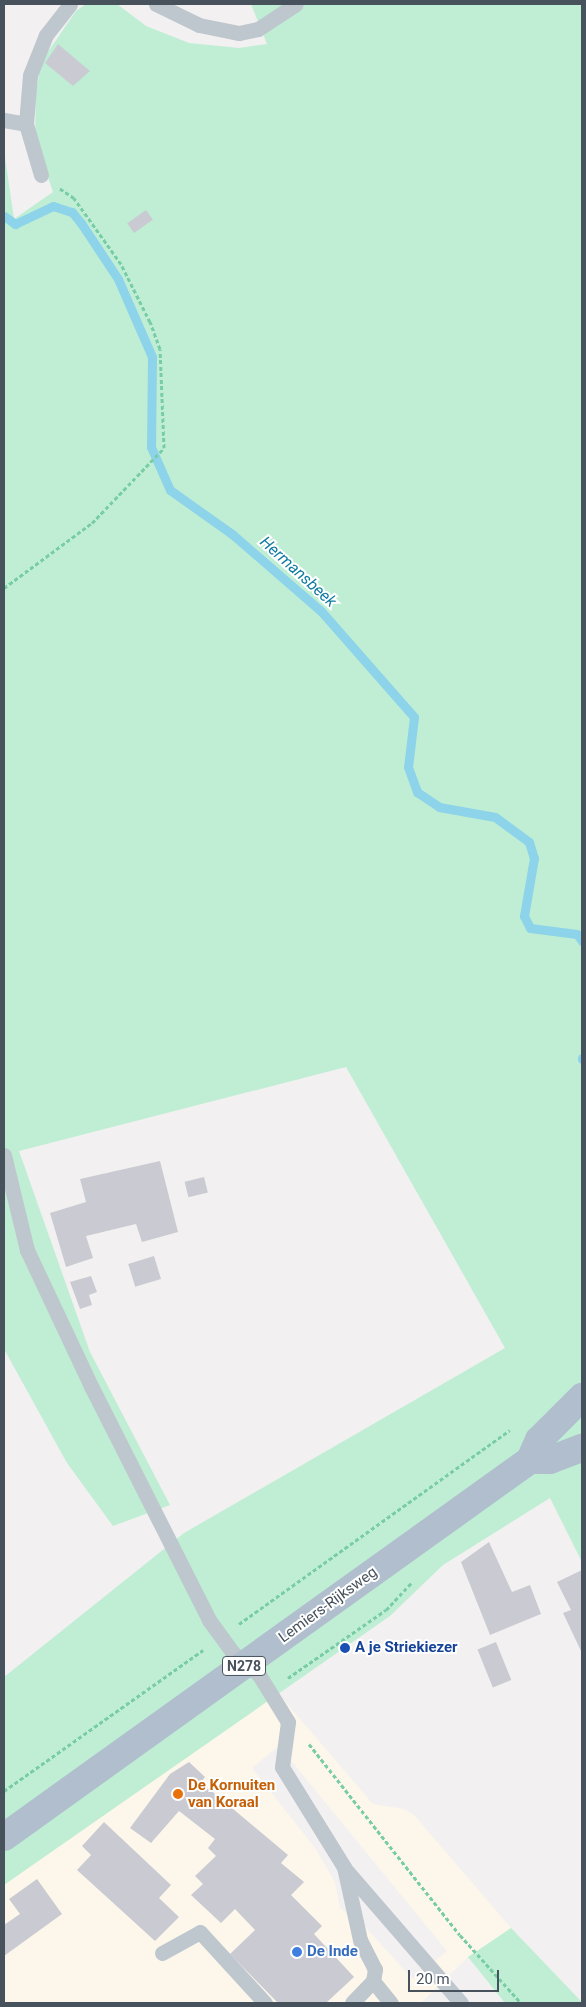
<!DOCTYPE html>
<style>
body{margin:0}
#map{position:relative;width:586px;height:2007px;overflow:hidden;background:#f2f0f0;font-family:Roboto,sans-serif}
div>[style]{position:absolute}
.commercial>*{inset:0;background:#fcf7ea}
.green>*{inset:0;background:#bfeed4}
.stream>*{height:9px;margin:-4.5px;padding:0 4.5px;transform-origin:4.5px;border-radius:4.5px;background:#8dd3ea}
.building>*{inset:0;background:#cacbd2;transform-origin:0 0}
.path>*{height:3px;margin-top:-1.5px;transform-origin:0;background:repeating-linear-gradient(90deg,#78cca6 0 4px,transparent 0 6.5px)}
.service>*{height:15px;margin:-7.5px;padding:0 7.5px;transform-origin:7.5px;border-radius:7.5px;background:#bec6ce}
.primary>*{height:28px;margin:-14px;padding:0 14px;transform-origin:14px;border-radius:14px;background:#b0bece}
.dots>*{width:14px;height:14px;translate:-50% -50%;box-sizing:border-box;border:2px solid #fff;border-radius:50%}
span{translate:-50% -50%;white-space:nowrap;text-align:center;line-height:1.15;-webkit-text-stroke:4px #fff;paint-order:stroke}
.shield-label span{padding:1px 4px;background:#fff;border:1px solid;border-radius:4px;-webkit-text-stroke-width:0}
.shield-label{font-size:14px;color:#48525d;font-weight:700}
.street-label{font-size:15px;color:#48525d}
.transit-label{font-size:15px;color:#164399;font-weight:700}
.left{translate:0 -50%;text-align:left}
.food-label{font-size:15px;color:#c56008;font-weight:700}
.shop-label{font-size:15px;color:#366cbe;font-weight:700}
.water-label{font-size:16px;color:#0f7ba0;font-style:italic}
.frame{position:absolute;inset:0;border:5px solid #48525d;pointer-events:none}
.scale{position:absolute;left:408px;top:1970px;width:91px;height:22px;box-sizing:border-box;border:2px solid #48525d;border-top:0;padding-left:6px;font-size:15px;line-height:18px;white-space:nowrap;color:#48525d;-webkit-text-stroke:4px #fff;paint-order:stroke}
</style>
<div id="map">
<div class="commercial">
<i style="clip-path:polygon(evenodd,276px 1691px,373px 1804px,404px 1809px,414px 1815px,511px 1928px,468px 1957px,421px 2003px,4px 2003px,4px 1885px,276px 1691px,279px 1746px,447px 1951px,413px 1979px,365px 1927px,340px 1908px,335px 1882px,315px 1848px,252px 1768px,279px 1746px)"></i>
</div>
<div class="green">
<i style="clip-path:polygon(86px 4px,117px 4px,146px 26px,189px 43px,239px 48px,267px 44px,251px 4px,582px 4px,582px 1562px,550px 1498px,443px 1565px,390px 1616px,4px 1885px,4px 1677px,184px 1533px,505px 1348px,346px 1067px,19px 1151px,90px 1352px,170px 1505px,113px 1526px,67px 1463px,4px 1349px,4px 150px,14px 219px,53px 192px,35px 139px,36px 92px,41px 62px,76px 11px)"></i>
<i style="clip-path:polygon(511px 1928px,578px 1998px,582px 2003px,505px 2003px,468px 1957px)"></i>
</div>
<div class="stream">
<i style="left:4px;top:216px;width:14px;rotate:36deg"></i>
<i style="left:15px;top:224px;width:42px;rotate:-25.3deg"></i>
<i style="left:53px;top:206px;width:20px;rotate:18deg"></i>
<i style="left:72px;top:212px;width:14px;rotate:51deg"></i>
<i style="left:81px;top:223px;width:67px;rotate:56.5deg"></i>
<i style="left:118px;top:279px;width:85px;rotate:66.4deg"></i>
<i style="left:152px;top:357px;width:90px;rotate:90.6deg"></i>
<i style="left:151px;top:447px;width:47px;rotate:66.2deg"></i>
<i style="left:170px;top:490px;width:76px;rotate:35.4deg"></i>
<i style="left:232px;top:534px;width:118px;rotate:40.9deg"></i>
<i style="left:321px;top:611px;width:141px;rotate:48.7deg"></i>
<i style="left:414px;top:717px;width:50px;rotate:96.8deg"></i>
<i style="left:408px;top:767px;width:27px;rotate:70deg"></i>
<i style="left:417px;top:792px;width:27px;rotate:34deg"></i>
<i style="left:439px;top:807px;width:57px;rotate:10.1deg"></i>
<i style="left:495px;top:817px;width:42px;rotate:36.3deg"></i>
<i style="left:529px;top:842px;width:17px;rotate:73deg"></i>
<i style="left:534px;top:858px;width:59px;rotate:99.8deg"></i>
<i style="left:524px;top:916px;width:13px;rotate:63deg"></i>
<i style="left:530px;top:928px;width:47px;rotate:7.3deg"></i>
<i style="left:577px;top:934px;width:9px;rotate:54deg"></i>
<i style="left:582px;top:1058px;width:1px;rotate:90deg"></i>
</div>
<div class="building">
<i style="clip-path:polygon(58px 44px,90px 71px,73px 86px,45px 63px)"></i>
<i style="left:146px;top:210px;width:12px;height:23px;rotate:55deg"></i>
<i style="clip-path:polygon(160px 1161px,178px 1232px,142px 1242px,136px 1224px,86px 1236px,93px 1258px,66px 1267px,50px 1213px,86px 1202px,80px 1179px)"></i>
<i style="left:204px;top:1177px;width:16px;height:20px;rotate:76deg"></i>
<i style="left:154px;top:1256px;width:24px;height:27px;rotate:73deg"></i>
<i style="clip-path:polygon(91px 1276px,97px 1292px,89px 1295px,92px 1305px,80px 1309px,70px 1282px)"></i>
<i style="clip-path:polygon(489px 1542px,512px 1592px,530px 1585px,541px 1614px,490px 1635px,461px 1562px)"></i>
<i style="clip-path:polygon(582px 1570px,582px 1653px,563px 1613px,571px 1610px,557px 1582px)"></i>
<i style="left:496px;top:1642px;width:41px;height:20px;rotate:68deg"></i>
<i style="clip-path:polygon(189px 1762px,205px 1777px,201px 1782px,288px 1855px,281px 1863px,304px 1882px,291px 1895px,322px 1926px,314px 1934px,354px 1977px,326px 2003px,278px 2003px,230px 1954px,255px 1930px,235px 1909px,221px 1923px,191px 1895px,203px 1884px,195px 1876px,216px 1856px,208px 1848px,215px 1839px,179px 1811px,151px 1843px,130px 1828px,170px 1774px)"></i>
<i style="clip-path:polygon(104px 1822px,171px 1885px,159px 1898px,179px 1917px,155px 1941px,77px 1870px,91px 1855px,82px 1846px)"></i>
<i style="clip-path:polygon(37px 1879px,62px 1914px,4px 1956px,4px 1925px,20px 1914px,9px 1899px)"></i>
</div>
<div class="path">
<i style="left:4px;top:588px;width:109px;rotate:-36.5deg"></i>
<i style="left:92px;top:523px;width:104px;rotate:-46.2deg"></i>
<i style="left:164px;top:448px;width:99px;rotate:-92.3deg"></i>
<i style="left:160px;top:349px;width:29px;rotate:-110deg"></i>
<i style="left:150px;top:322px;width:65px;rotate:-116.6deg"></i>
<i style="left:121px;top:264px;width:81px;rotate:-125.5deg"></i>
<i style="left:74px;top:198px;width:18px;rotate:-146deg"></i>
<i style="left:239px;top:1624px;width:333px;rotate:-35.6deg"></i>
<i style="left:288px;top:1678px;width:119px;rotate:-34.8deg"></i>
<i style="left:386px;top:1610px;width:37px;rotate:-47deg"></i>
<i style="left:309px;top:1744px;width:243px;rotate:51.7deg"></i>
<i style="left:460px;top:1935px;width:91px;rotate:48.1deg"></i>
<i style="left:4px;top:1791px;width:244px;rotate:-35.3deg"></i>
</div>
<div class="service">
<i style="left:156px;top:4px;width:48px;rotate:26deg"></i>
<i style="left:199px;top:25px;width:41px;rotate:11.3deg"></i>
<i style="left:239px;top:33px;width:19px;rotate:-12deg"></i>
<i style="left:258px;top:29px;width:45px;rotate:-33.3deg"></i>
<i style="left:4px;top:120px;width:22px;rotate:10deg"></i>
<i style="left:41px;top:175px;width:53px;rotate:-106.4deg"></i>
<i style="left:26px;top:124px;width:49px;rotate:-85.3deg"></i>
<i style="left:30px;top:75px;width:43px;rotate:-68.2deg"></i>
<i style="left:46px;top:35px;width:39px;rotate:-52deg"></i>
<i style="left:4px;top:1155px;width:98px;rotate:76.4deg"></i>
<i style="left:27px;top:1250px;width:153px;rotate:64.8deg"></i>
<i style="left:92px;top:1388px;width:260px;rotate:63.2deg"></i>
<i style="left:209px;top:1620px;width:41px;rotate:54deg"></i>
<i style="left:233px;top:1653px;width:34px;rotate:40deg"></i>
<i style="left:259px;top:1675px;width:55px;rotate:58.3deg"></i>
<i style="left:288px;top:1722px;width:45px;rotate:97.6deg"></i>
<i style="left:282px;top:1767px;width:118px;rotate:58.2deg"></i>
<i style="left:344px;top:1867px;width:75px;rotate:77.6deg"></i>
<i style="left:360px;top:1940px;width:33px;rotate:63deg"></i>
<i style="left:375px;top:1969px;width:12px;rotate:99deg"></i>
<i style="left:373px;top:1981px;width:30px;rotate:134deg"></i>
<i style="left:345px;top:1869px;width:177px;rotate:49.1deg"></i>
<i style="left:162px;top:1953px;width:43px;rotate:-28.9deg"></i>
<i style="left:200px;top:1932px;width:96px;rotate:47.5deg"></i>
<i style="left:373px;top:1981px;width:28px;rotate:51deg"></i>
</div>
<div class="primary">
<i style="left:530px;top:1460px;width:20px"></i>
<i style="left:550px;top:1460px;width:34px;rotate:-21deg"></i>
<i style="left:4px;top:1837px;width:647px;rotate:-35.63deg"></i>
<i style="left:530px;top:1460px;width:22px;rotate:-66deg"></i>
<i style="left:539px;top:1440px;width:61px;rotate:-45deg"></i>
</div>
<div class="dots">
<i style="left:345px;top:1648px;background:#1a4fb4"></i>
<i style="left:178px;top:1794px;background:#e8710a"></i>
<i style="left:297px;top:1952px;background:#3f7fe0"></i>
</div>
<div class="shield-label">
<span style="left:244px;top:1666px">N278</span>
</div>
<div class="street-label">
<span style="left:328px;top:1605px;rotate:-36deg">Lemiers-Rijksweg</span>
</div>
<div class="transit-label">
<span class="left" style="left:355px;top:1648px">A je Striekiezer</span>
</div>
<div class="food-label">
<span class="left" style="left:188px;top:1794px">De Kornuiten<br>van Koraal</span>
</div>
<div class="shop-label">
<span class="left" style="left:307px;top:1952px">De Inde</span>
</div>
<div class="water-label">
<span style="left:298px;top:572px;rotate:42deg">Hermansbeek</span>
</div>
<div class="frame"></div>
<div class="scale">20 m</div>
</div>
